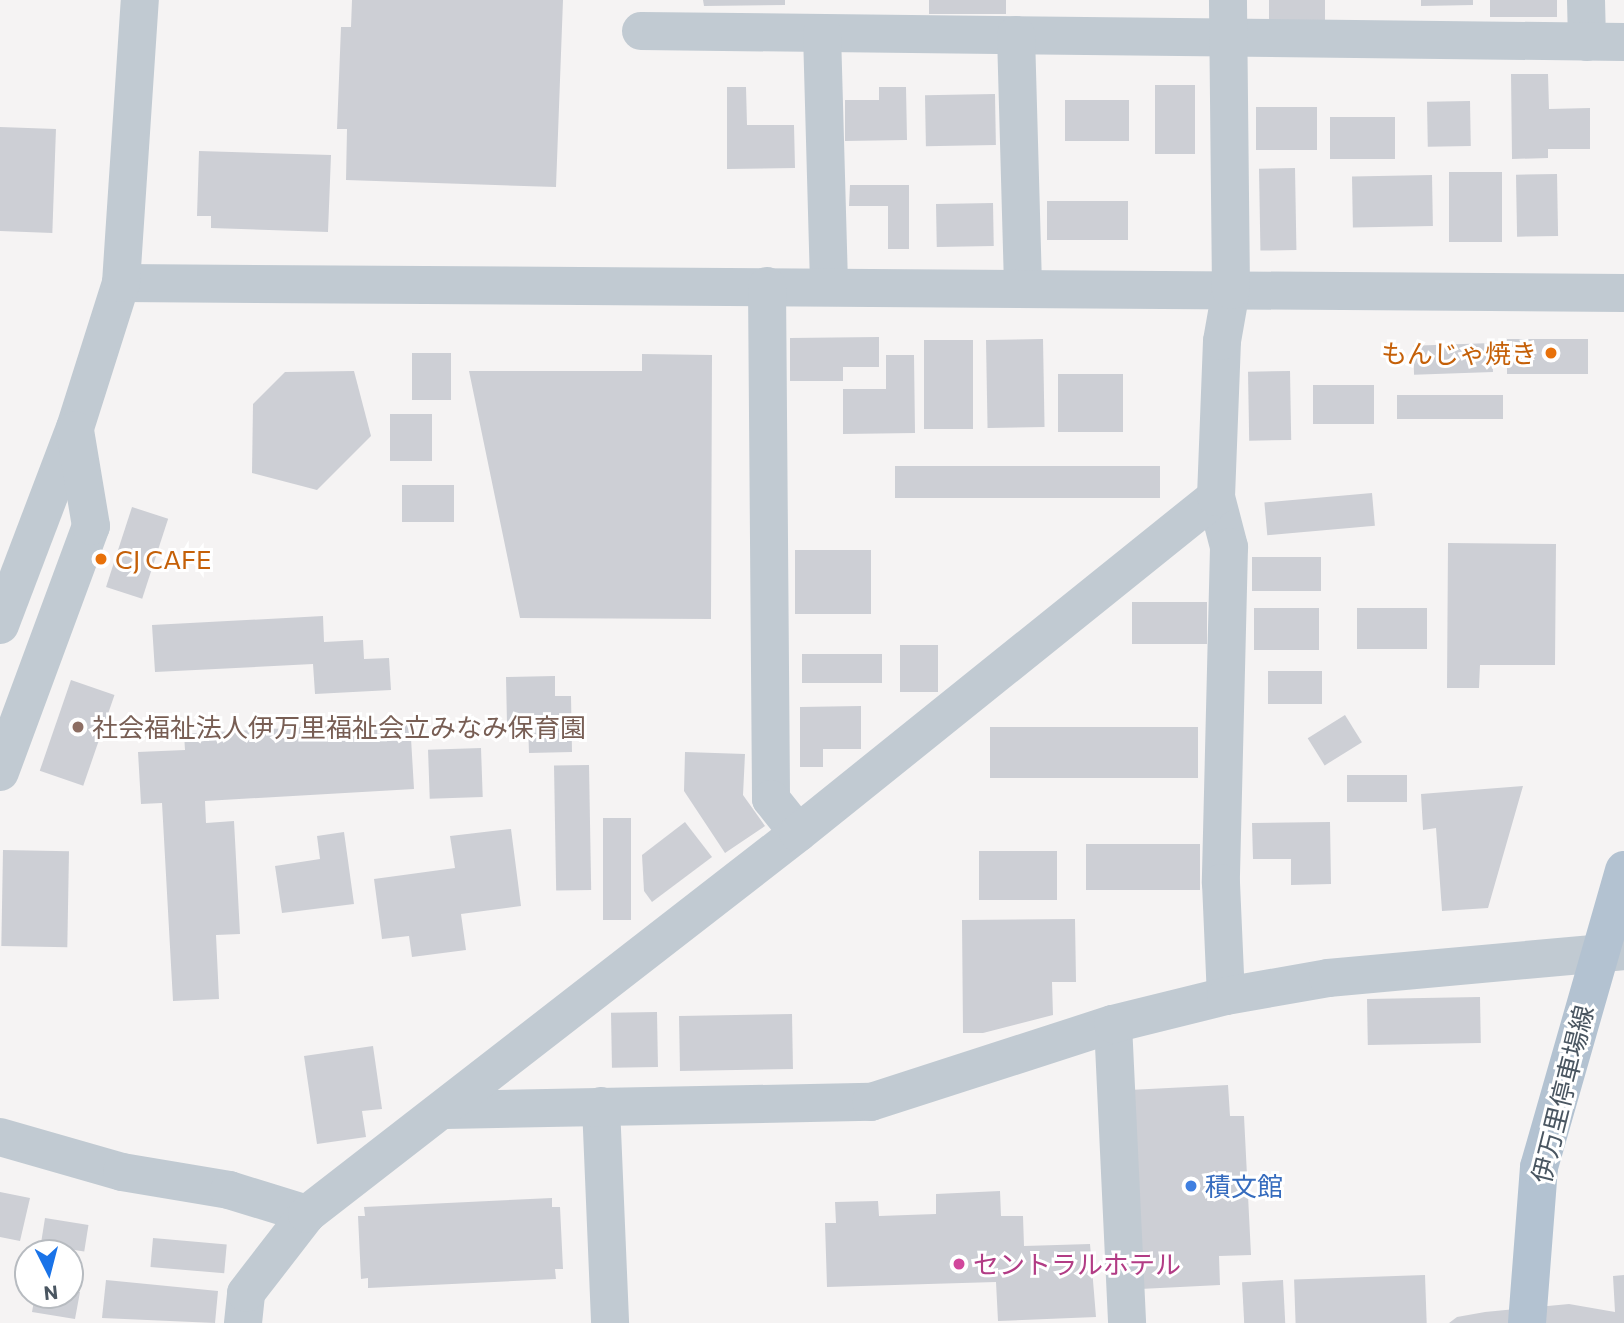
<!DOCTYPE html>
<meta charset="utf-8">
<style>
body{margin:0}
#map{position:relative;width:1624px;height:1323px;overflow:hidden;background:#f5f3f3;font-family:Commissioner,"Noto Sans JP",sans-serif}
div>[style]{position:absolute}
.building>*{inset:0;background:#cdcfd5;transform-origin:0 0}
.minor>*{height:38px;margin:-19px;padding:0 19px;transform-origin:19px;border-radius:19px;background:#c1cad2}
.major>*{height:38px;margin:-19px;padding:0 19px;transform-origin:19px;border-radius:19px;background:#b3c2d1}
.dots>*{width:19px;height:19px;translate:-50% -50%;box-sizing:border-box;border:4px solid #fff;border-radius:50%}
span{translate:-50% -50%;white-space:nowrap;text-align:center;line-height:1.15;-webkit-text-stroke:6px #fff;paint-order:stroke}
.food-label{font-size:26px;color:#c56008}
.right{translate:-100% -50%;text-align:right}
.left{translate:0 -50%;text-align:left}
.education-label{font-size:26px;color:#785e54}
.street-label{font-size:26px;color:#4a5661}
.shop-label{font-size:26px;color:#366cbe}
.hotel-label{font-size:26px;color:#b23c85}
.north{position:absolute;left:14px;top:1239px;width:70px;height:70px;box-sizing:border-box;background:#fff;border:2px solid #b7bbc0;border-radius:50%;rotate:174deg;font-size:19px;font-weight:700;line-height:28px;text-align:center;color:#4a5661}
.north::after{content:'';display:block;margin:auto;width:24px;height:32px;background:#1a73e8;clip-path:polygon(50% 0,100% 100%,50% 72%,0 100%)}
</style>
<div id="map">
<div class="building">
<i style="clip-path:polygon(352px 0,563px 0,556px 187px,346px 180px,347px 129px,337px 129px,341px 27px,351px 27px)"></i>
<i style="clip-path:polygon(703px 0,785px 0,785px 5px,704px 6px)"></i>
<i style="left:929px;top:0;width:77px;height:14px"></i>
<i style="left:1269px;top:0;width:56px;height:20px"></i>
<i style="clip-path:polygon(1421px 0,1473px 0,1473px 5px,1421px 6px)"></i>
<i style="left:1490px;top:0;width:67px;height:17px"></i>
<i style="clip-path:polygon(1511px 74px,1548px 74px,1549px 109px,1590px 108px,1590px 149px,1548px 149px,1548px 158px,1512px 159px)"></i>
<i style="left:1155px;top:85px;width:40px;height:69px"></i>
<i style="clip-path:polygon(727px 87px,746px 87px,747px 125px,794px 125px,795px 168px,727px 169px)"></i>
<i style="clip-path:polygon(879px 87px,906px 87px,907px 140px,845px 141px,845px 100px,879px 100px)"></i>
<i style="left:995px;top:94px;width:51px;height:70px;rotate:89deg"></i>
<i style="left:1129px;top:100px;width:41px;height:64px;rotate:90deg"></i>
<i style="left:1470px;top:101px;width:45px;height:43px;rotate:89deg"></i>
<i style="left:1317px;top:107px;width:43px;height:61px;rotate:90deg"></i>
<i style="left:1395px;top:117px;width:42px;height:65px;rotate:90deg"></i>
<i style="left:0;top:127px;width:56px;height:104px;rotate:2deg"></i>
<i style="clip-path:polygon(199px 151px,331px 155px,328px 232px,211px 228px,211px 216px,197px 216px)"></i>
<i style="left:1295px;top:168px;width:82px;height:36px;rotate:89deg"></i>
<i style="left:1502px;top:172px;width:70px;height:53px;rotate:90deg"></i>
<i style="left:1557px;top:174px;width:62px;height:41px;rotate:89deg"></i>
<i style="left:1432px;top:175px;width:51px;height:80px;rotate:89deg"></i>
<i style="clip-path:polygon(850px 185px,909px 185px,909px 249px,888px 249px,888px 206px,849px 206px)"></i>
<i style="left:1128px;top:201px;width:39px;height:81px;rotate:90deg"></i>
<i style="left:993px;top:203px;width:43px;height:57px;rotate:89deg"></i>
<i style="clip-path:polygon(879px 337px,879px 367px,843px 367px,843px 381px,790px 381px,790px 338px)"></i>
<i style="left:1043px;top:339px;width:88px;height:57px;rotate:89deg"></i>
<i style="left:1588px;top:339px;width:35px;height:81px;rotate:90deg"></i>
<i style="left:924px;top:340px;width:49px;height:89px"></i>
<i style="left:1492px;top:343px;width:29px;height:79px;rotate:88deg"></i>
<i style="left:412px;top:353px;width:39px;height:47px"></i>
<i style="clip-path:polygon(642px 354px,712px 355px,711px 619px,520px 618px,469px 371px,642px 371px)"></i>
<i style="clip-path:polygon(886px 355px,914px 355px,915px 433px,843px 434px,843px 389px,886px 389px)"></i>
<i style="clip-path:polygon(354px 371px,371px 436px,317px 490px,252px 473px,253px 404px,285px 372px)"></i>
<i style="left:1290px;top:371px;width:69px;height:42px;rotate:89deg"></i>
<i style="left:1123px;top:374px;width:58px;height:65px;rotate:90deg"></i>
<i style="left:1374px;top:385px;width:39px;height:61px;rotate:90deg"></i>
<i style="left:1503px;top:395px;width:24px;height:106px;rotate:90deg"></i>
<i style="left:432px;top:414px;width:47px;height:42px;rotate:90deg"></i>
<i style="left:1160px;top:466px;width:32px;height:265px;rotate:90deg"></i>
<i style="left:454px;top:485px;width:37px;height:52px;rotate:90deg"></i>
<i style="left:1372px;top:493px;width:33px;height:108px;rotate:85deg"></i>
<i style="left:132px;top:507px;width:38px;height:84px;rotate:18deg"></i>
<i style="clip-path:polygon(1448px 543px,1556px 544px,1555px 665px,1480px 665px,1479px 688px,1447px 688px)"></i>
<i style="left:795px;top:550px;width:76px;height:64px"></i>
<i style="left:1321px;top:557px;width:34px;height:69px;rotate:90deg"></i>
<i style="left:1207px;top:602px;width:42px;height:75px;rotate:90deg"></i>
<i style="left:1319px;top:608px;width:42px;height:65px;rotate:90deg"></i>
<i style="left:1357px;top:608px;width:70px;height:41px"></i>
<i style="clip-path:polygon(323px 616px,324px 642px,363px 640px,364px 659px,389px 658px,391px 690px,315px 694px,313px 664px,155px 672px,152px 625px)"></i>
<i style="left:938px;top:645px;width:47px;height:38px;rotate:90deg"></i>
<i style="left:882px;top:654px;width:29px;height:80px;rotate:90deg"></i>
<i style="left:1322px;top:671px;width:33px;height:54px;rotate:90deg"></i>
<i style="clip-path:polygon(555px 676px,555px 696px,571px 696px,572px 752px,529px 753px,528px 723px,507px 724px,506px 677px)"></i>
<i style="left:71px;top:680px;width:46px;height:96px;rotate:19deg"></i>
<i style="clip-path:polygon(861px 706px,861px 749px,823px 749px,823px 767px,800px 767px,800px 707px)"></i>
<i style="left:1345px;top:715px;width:32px;height:44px;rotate:58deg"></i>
<i style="clip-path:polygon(410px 721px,414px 789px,205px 801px,206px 823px,234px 821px,240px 934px,216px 935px,219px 999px,173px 1001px,162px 803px,141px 804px,138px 752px,185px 750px,184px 734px)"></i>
<i style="left:1198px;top:727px;width:51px;height:208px;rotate:90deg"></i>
<i style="left:481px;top:748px;width:49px;height:53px;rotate:88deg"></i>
<i style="clip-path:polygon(685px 752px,745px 754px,743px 795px,765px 826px,725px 853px,684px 791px)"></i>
<i style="left:589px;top:765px;width:125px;height:35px;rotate:89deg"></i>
<i style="left:1347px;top:775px;width:60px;height:27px"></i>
<i style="clip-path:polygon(1523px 786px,1488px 908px,1442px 911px,1436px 828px,1423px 830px,1421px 794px)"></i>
<i style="left:603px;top:818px;width:28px;height:102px"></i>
<i style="clip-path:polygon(685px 822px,712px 857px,652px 902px,644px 891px,642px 855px)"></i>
<i style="clip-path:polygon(1330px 822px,1331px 884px,1291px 885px,1291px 859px,1253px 859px,1252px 823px)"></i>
<i style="clip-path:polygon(511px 829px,521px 906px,461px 914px,466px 950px,412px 957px,409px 936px,382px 939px,374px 879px,455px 868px,450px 836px)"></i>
<i style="clip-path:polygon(344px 832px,354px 904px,282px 913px,275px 866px,320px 859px,317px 836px)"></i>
<i style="left:1200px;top:844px;width:46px;height:114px;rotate:90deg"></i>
<i style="left:3px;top:850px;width:66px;height:96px;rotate:1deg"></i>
<i style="left:979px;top:851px;width:78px;height:49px"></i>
<i style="clip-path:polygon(1075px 919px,1076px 982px,1052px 982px,1053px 1015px,983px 1033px,963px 1033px,962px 920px)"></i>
<i style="left:1480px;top:997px;width:46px;height:113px;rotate:89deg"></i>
<i style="left:657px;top:1012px;width:55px;height:46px;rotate:89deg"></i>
<i style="left:792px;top:1014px;width:55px;height:113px;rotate:89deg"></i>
<i style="clip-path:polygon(373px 1046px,382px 1109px,362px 1111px,366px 1137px,317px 1144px,304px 1056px)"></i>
<i style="clip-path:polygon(1228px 1085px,1230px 1116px,1244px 1116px,1251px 1255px,1219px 1256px,1220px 1285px,1140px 1289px,1129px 1090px)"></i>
<i style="clip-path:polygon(1000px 1191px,1001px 1216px,1023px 1216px,1024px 1246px,1090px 1244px,1096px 1317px,998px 1321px,996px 1282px,827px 1287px,825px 1223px,836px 1223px,835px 1202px,878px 1201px,879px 1216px,936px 1214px,936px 1194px)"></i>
<i style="clip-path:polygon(0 1192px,30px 1198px,20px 1241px,0 1237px)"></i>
<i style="clip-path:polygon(552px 1198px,552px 1207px,560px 1207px,563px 1269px,555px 1269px,556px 1279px,368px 1288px,368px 1278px,361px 1279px,358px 1216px,365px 1216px,364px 1207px)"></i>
<i style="left:45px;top:1218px;width:44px;height:27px;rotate:9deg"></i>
<i style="left:153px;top:1238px;width:74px;height:29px;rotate:5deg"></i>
<i style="left:1425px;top:1275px;width:48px;height:131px;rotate:88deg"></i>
<i style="clip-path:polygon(1624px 1275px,1624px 1323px,1449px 1323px,1457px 1317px,1485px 1312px,1569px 1304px,1615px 1312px,1613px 1276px)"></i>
<i style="clip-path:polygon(106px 1280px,218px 1291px,215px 1323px,102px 1318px)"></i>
<i style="left:1283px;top:1280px;width:43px;height:41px;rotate:87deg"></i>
<i style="clip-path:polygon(70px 1290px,80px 1292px,75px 1319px,32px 1312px,35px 1295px,70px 1295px)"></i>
</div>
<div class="minor">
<i style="left:1586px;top:0;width:42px;rotate:88.6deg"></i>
<i style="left:641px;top:31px;width:983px;rotate:0.64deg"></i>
<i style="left:822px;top:33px;width:254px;rotate:88.4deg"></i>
<i style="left:1016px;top:35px;width:253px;rotate:88.4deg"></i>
<i style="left:121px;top:283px;width:1503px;rotate:0.38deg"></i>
<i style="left:767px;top:286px;width:513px;rotate:89.55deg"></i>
<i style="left:771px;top:799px;width:43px;rotate:51.5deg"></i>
<i style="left:1216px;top:497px;width:52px;rotate:75.4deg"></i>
<i style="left:1229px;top:547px;width:336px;rotate:91.4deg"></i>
<i style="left:1221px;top:883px;width:113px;rotate:87.5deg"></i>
<i style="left:0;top:625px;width:211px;rotate:-69.2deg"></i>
<i style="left:75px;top:428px;width:152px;rotate:-72.4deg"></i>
<i style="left:121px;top:283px;width:284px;rotate:-86.2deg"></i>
<i style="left:0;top:772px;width:262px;rotate:-69.7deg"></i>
<i style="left:91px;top:526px;width:97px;rotate:-99.5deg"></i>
<i style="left:1113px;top:1024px;width:299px;rotate:87.3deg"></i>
<i style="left:601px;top:1106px;width:217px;rotate:87.6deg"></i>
<i style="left:445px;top:1110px;width:426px;rotate:-1.1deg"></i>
<i style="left:871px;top:1102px;width:254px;rotate:-17.9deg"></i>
<i style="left:1113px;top:1024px;width:116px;rotate:-13.9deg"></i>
<i style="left:1226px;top:996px;width:104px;rotate:-10deg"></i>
<i style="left:1328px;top:978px;width:297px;rotate:-5.2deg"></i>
<i style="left:0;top:1137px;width:127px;rotate:16deg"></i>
<i style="left:122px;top:1172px;width:109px;rotate:9.5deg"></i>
<i style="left:229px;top:1190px;width:82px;rotate:17.1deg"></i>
<i style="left:243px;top:1323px;width:30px;rotate:-84deg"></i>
<i style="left:246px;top:1293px;width:100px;rotate:-52.3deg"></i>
<i style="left:307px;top:1214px;width:621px;rotate:-37.81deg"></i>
<i style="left:798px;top:833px;width:536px;rotate:-38.79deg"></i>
<i style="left:1216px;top:497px;width:156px;rotate:-87.8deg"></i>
<i style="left:1222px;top:341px;width:52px;rotate:-80deg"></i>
<i style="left:1231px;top:290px;width:290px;rotate:-90.6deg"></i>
</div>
<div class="major">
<i style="left:1527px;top:1323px;width:156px;rotate:-85.6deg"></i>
<i style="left:1539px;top:1167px;width:309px;rotate:-74deg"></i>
</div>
<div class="dots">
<i style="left:1551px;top:353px;background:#e8710a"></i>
<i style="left:101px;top:559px;background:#e8710a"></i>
<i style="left:78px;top:727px;background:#8d6e63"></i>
<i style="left:1191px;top:1186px;background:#3f7fe0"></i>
<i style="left:959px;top:1264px;background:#d1479c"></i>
</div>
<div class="food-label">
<span class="right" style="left:1537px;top:353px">もんじゃ焼き</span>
<span class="left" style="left:115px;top:559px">CJ CAFE</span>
</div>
<div class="education-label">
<span class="left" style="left:92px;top:727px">社会福祉法人伊万里福祉会立みなみ保育園</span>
</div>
<div class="street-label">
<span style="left:1562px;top:1094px;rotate:-76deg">伊万里停車場線</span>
</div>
<div class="shop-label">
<span class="left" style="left:1205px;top:1186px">積文館</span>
</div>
<div class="hotel-label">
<span class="left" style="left:973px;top:1264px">セントラルホテル</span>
</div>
<div class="north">N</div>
</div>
